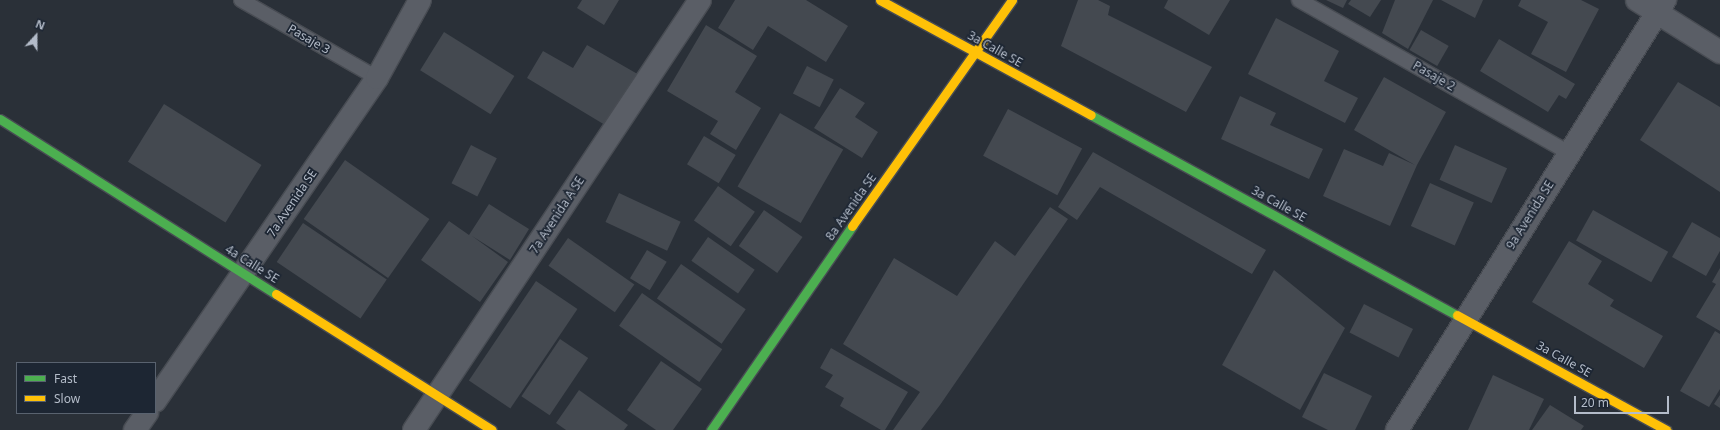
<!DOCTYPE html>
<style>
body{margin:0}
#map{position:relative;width:1720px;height:430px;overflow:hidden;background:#2a3038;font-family:"Noto Sans",sans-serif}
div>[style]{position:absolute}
.building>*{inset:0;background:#444950;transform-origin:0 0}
.roads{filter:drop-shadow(1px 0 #484c53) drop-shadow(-1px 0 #484c53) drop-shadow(0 1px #484c53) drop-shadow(0 -1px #484c53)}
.lane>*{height:14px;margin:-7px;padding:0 7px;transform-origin:7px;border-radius:7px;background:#5a5e66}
.street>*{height:22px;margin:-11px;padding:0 11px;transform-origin:11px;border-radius:11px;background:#5a5e66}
.fast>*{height:9px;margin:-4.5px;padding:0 4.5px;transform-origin:4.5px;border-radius:4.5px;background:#4caf50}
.slow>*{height:9px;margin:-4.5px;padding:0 4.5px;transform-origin:4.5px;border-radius:4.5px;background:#ffc107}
span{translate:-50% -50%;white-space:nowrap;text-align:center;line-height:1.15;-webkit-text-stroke:3.5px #1d2633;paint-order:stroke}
.street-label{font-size:12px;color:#b4bcc9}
.legend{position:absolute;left:16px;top:362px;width:140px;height:52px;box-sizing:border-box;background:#1d2633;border:1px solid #59626f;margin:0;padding:5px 7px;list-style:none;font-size:12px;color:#b4bcc9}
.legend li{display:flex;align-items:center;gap:8px;height:20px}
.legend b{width:20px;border:1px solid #59626f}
.north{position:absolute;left:16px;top:16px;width:40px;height:40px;-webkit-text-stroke:3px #1d2633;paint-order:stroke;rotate:21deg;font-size:11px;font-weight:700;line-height:16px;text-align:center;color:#b4bcc9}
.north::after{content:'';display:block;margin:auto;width:14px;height:18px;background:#b4bcc9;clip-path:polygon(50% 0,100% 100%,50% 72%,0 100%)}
.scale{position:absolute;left:1574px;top:396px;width:95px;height:18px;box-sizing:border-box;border:2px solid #b4bcc9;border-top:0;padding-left:5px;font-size:12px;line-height:14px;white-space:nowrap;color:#b4bcc9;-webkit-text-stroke:3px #1d2633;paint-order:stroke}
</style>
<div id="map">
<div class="building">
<i style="clip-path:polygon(582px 0,619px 0,604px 25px,577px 8px)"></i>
<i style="clip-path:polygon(735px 0,806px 0,848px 26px,826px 62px,768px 26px,753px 50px,718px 28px)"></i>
<i style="clip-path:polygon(1078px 0,1098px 0,1110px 6px,1108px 15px,1212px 67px,1186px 112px,1061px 46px)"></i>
<i style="clip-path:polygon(1168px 0,1230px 0,1209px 35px,1164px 8px)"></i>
<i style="clip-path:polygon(1326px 0,1347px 0,1343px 8px)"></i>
<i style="clip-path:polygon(1351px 0,1381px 0,1370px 17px,1348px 4px)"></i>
<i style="clip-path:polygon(1395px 0,1433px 0,1408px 49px,1382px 33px)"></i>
<i style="clip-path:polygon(1441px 0,1483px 0,1475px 18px)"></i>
<i style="clip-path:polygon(1521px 0,1581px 0,1599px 9px,1566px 72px,1531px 54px,1548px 22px,1518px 6px)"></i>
<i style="clip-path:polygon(1276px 18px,1339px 51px,1324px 81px,1358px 98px,1345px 123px,1248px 74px)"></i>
<i style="clip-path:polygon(706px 25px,757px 56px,735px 92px,761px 108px,736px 150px,710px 134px,718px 121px,667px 91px)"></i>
<i style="left:1421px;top:30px;width:32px;height:23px;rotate:30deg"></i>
<i style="left:444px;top:32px;width:83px;height:45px;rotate:32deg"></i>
<i style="clip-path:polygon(1499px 39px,1575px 84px,1566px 99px,1559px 95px,1548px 112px,1480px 71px)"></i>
<i style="clip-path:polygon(587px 45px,641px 76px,610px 128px,527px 78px,543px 51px,573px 68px)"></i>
<i style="left:807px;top:66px;width:30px;height:31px;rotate:27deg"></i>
<i style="clip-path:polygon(1384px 77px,1446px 112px,1417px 165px,1390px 226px,1323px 196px,1344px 149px,1383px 166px,1389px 153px,1415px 165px,1354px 130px)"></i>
<i style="clip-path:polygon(1678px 82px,1720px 107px,1720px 192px,1640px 140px)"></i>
<i style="clip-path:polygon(840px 88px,865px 103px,855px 117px,878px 132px,862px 158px,814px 128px)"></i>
<i style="clip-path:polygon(1240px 96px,1276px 113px,1270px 125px,1323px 149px,1309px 179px,1221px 139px)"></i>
<i style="left:164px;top:104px;width:115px;height:68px;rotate:32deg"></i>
<i style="left:1008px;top:109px;width:84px;height:53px;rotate:28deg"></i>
<i style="left:780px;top:113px;width:73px;height:85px;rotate:30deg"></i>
<i style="left:704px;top:136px;width:37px;height:33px;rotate:31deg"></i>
<i style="left:471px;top:145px;width:29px;height:43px;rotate:27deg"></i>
<i style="left:1455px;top:145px;width:57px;height:38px;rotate:24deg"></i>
<i style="clip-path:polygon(1093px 152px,1266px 250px,1252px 274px,1100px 187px,1077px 220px,1058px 207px)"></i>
<i style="left:345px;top:160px;width:103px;height:72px;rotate:35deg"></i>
<i style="left:1430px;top:183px;width:48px;height:47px;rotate:24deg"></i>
<i style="left:718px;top:186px;width:45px;height:42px;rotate:35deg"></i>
<i style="left:619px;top:193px;width:68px;height:32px;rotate:25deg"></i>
<i style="clip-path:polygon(489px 204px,529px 229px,510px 260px,472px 236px,508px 262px,480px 302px,421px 260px,449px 221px,469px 235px)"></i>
<i style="clip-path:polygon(1050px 207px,1068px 219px,940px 405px,921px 430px,893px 430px,920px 392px,843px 344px,894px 258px,957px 296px,995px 241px,1015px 256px)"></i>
<i style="left:764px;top:210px;width:47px;height:44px;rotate:35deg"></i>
<i style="left:1593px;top:210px;width:86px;height:35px;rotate:29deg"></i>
<i style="clip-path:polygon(1692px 222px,1720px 238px,1720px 251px,1706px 276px,1672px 257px)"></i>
<i style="left:303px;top:223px;width:101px;height:47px;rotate:34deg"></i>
<i style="left:708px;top:237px;width:57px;height:29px;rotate:35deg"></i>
<i style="left:568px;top:238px;width:81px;height:34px;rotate:35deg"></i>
<i style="clip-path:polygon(1569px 241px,1602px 261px,1588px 284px,1614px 300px,1610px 306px,1663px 336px,1644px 368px,1532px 302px)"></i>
<i style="left:647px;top:250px;width:23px;height:33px;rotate:31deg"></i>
<i style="left:681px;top:264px;width:79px;height:42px;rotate:35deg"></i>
<i style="clip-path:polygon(1720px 268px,1720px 331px,1696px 317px,1716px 284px,1712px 282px)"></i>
<i style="clip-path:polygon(1274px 270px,1345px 328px,1300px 410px,1222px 365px)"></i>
<i style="left:536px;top:281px;width:50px;height:120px;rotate:34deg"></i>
<i style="left:642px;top:293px;width:98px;height:40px;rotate:35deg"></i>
<i style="left:1364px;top:304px;width:55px;height:32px;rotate:27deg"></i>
<i style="clip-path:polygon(1715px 331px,1720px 334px,1720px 389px,1709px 407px,1680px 391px)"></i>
<i style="left:560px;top:339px;width:34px;height:69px;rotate:34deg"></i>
<i style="clip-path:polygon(831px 348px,908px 392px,885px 430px,881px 430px,840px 406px,844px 398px,825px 387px,833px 375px,820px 368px)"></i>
<i style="clip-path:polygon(661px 361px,702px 389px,673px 430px,656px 430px,627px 410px)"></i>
<i style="clip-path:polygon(1324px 373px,1372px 396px,1355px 430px,1328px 430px,1302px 417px)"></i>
<i style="clip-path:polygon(1493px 375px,1544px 399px,1529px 430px,1468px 430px)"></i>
<i style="clip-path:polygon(579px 390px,628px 425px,624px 430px,566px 430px,556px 423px)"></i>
<i style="clip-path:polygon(1720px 395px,1720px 408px,1714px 404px)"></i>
<i style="clip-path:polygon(1550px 405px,1584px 426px,1581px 430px,1532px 430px)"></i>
</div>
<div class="roads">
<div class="lane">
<i style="left:241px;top:0;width:157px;rotate:29.8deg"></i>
<i style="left:1299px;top:0;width:310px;rotate:29.5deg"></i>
</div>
<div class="street">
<i style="left:1637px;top:0;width:98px;rotate:32.1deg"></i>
<i style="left:155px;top:401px;width:392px;rotate:-55.5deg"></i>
<i style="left:377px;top:78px;width:89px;rotate:-61.1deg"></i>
<i style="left:135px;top:430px;width:21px;rotate:-55deg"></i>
<i style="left:414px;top:430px;width:516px;rotate:-56.37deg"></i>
<i style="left:1397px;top:430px;width:507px;rotate:-58.07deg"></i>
</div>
<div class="fast">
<i style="left:1091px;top:115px;width:417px;rotate:28.7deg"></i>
<i style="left:0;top:119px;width:327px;rotate:32.4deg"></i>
<i style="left:711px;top:430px;width:248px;rotate:-55.3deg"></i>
</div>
<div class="slow">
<i style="left:880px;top:0;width:240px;rotate:28.6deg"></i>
<i style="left:852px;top:226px;width:277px;rotate:-54.7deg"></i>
<i style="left:276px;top:294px;width:255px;rotate:32.2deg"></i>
<i style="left:1457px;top:315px;width:239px;rotate:28.8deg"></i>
</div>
</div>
<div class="street-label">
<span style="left:309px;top:39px;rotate:30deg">Pasaje 3</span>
<span style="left:995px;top:49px;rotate:29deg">3a Calle SE</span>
<span style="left:1434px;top:76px;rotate:30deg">Pasaje 2</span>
<span style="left:292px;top:203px;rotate:-56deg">7a Avenida SE</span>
<span style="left:1279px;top:204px;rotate:29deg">3a Calle SE</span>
<span style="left:851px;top:207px;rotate:-55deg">8a Avenida SE</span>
<span style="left:557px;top:215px;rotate:-57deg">7a Avenida A SE</span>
<span style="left:1530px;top:215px;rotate:-58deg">9a Avenida SE</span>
<span style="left:252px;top:264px;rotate:32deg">4a Calle SE</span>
<span style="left:1564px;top:359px;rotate:29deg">3a Calle SE</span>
</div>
<ul class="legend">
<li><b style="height:5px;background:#4caf50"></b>Fast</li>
<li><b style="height:5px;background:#ffc107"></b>Slow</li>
</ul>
<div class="north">N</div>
<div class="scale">20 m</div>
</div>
